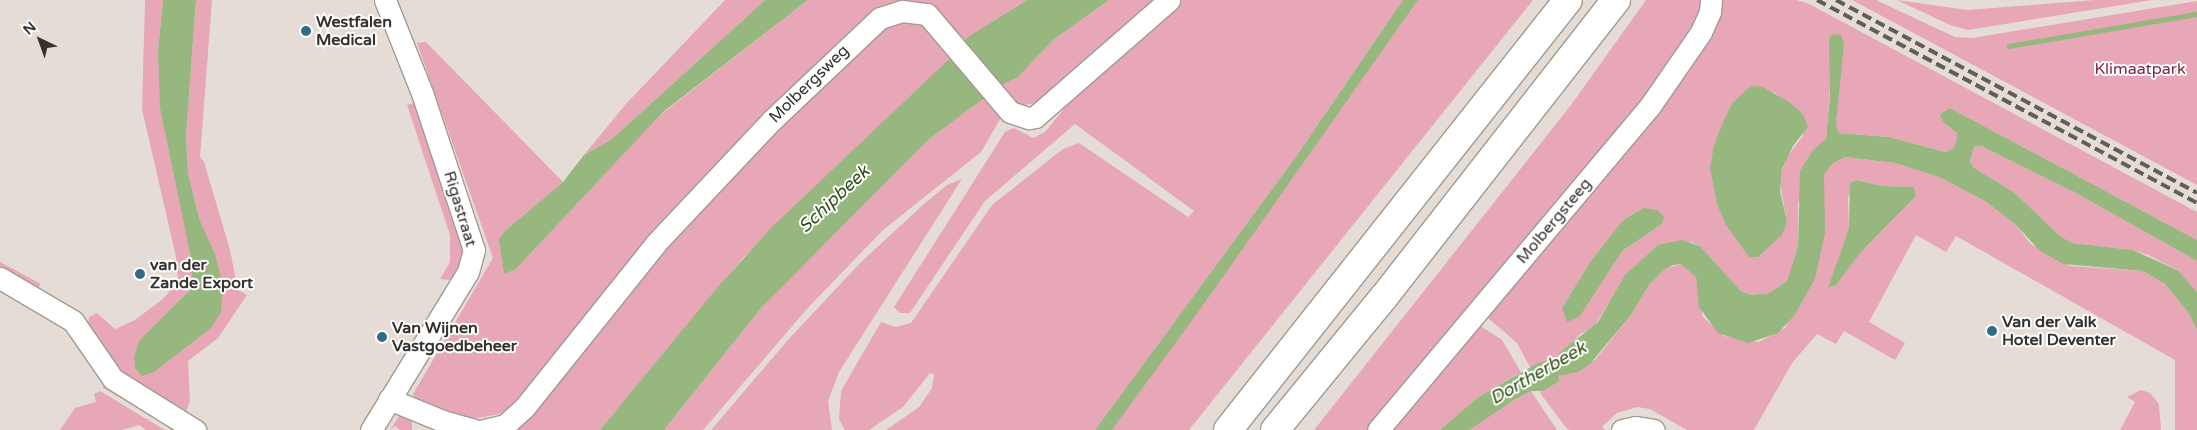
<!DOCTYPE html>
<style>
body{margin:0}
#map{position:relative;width:2197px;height:430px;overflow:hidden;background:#e5ddd5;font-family:"Varela Round",sans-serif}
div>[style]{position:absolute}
.green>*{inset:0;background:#e7a7b7}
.water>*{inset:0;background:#96b87f}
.stream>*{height:4.5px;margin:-2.25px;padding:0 2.25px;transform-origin:2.25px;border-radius:2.25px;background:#96b87f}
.roads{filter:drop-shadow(1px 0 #a19a93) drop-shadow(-1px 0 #a19a93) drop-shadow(0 1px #a19a93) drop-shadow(0 -1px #a19a93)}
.minor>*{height:21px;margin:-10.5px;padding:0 10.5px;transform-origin:10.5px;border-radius:10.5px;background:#fff}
.highway>*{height:28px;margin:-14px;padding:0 14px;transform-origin:14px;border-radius:14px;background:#fff}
.rail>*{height:4px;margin-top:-2px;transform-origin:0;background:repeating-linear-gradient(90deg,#615d59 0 10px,transparent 0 15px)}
.dots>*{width:14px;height:14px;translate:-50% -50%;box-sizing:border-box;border:2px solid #fff;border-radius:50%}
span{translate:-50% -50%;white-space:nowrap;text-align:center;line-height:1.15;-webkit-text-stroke:4px #fff;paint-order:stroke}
.poi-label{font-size:16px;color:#34312e;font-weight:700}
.left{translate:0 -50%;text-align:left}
.park-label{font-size:16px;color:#7c2a45}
.street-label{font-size:16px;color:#34312e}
.water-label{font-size:18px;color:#325116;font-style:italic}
.north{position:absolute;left:15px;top:15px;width:50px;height:50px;-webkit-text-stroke:4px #fff;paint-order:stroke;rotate:318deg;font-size:14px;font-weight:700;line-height:20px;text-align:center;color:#34312e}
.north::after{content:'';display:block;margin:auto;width:18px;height:22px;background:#34312e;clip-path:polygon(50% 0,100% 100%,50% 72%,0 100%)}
</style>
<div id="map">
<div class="green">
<i style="clip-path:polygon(145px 0,163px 0,158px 50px,191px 258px,192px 288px,140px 341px,134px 356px,145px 374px,154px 372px,215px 254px,199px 218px,188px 173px,186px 136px,196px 0,212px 0,200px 157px,204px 162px,230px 250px,238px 290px,247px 295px,218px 338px,188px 361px,190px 401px,185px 414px,118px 371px,88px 326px,89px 317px,97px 313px,115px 329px,135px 320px,164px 298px,178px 281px,176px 257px,142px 109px)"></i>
<i style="clip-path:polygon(725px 0,765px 0,612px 139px,584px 155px,625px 105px)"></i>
<i style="clip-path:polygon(808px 0,900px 0,868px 14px,761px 122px,514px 406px,499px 414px,468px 420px,418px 404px,413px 394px,493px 258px,417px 43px,426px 42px,563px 182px,506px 230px,504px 274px,515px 270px,659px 116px)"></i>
<i style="clip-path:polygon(906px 0,1027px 0,964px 41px,923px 4px)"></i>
<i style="clip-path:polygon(1109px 0,1158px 0,1037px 103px,1018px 106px,1000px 86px,1018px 77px,1053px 40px)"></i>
<i style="clip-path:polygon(1178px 0,1403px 0,1295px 158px,1095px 430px,886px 430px,919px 407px,932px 388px,934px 374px,930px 373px,903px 407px,869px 430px,845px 430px,839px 419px,841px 391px,881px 322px,896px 327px,911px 323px,992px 205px,1063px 149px,1079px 143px,1188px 217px,1194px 211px,1075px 124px,985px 201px,910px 313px,900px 313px,894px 307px,1005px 132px,1014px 128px,1033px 138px,1045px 132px,1091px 76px)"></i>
<i style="clip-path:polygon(1418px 0,1533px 0,1189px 430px,1112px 430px)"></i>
<i style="clip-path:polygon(1646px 0,1705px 0,1705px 6px,1656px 88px,1371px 430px,1314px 430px,1571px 105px)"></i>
<i style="clip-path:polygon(evenodd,1717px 0,1797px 0,1809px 4px,2197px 212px,2197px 240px,1950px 108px,1943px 122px,1958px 133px,1957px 138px,1954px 148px,1945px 152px,1889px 137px,1839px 133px,1836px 124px,1841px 55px,1831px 75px,1826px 140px,1798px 203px,1798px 246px,1787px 281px,1769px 293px,1751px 295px,1741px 291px,1700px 246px,1691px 242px,1658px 245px,1626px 275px,1594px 327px,1580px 334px,1560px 357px,1530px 367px,1517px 343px,1488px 318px,1487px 311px,1717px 0,1774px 92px,1803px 114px,1803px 136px,1787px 157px,1779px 179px,1787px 221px,1714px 145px,1732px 103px,1774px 92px,1717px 0,1643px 208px,1662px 224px,1622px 251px,1562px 308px,1590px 262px,1623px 220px,1643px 208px)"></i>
<i style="clip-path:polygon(1852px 0,1876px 0,1955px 37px,1972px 38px,2197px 1px,2197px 185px)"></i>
<i style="clip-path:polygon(1897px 0,1967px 10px,2095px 0,2152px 0,1968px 30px,1950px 25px)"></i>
<i style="clip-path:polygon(900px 21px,923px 25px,954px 55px,744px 257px,600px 430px,509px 430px,667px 239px,874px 31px)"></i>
<i style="clip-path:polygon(987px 95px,1002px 116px,981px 152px,883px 230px,806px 310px,703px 430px,664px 430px,761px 308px,805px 262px,928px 140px)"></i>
<i style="clip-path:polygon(414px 103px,418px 106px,466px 243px,457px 273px,449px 280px,440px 279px,450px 262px,450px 235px,407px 105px)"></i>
<i style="clip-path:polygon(1981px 146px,2074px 192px,2197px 261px,2197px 292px,2179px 271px,2148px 255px,2133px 250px,2072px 243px,2060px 236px,2015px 193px,1973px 167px,1970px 161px,1974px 147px)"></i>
<i style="clip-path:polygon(evenodd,1845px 157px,1895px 163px,1941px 178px,1985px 201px,2015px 224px,2031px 244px,2070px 266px,2143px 271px,2165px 284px,2188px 312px,2197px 330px,2197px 430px,2175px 430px,2175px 360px,1956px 236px,1946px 252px,1916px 235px,1869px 322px,1905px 343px,1895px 360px,1844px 331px,1836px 344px,1817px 334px,1792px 363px,1754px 430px,1687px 430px,1650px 409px,1637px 407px,1617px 413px,1602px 427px,1605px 430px,1569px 430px,1564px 425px,1540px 393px,1560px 381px,1558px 376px,1568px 372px,1571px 374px,1595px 360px,1631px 315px,1649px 285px,1665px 268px,1681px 264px,1691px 270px,1696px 277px,1703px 317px,1724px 336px,1759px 342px,1785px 328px,1815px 279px,1824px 175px,1832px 164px,1845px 157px,1857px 180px,1882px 186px,1914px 187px,1916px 196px,1861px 252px,1836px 284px,1829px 288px,1849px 228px,1848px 197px,1857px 180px)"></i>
<i style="clip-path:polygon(962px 179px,839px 372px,828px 401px,832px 430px,711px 430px,787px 341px,860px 263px,924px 204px,947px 185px)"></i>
<i style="clip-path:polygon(0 262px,41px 284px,38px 288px,0 269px)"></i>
<i style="clip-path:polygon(1476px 323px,1502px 340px,1521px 372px,1478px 397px,1440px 430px,1386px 430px)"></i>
<i style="clip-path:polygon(107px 385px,176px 428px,175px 430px,102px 387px)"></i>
<i style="clip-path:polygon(2141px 390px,2150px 393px,2159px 404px,2161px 430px,2120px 430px,2135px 402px,2127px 397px)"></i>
<i style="clip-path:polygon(100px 391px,165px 430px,146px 430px,139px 425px,122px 430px,60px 430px,75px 408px,96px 402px,94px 394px)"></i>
<i style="clip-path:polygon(1531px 391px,1557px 430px,1469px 430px,1492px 413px)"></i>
<i style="clip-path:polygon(399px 416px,412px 417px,412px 430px,400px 430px,395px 426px,390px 430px)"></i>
</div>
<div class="water">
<i style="clip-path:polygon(163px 0,196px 0,186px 136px,188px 173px,199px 218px,215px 254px,223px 286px,221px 312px,211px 328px,154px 372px,142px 376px,135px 368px,134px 356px,139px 341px,192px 288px,191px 258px,160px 108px,158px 50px)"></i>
<i style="clip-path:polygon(765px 0,808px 0,663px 112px,515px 270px,504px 274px,499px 239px,506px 230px,563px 182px,584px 155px,612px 139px)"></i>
<i style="clip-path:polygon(1027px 0,1109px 0,1053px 40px,1018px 77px,1000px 86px,928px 140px,761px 308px,664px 430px,600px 430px,717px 288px,772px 227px,946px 62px,968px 46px,964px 41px,968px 37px)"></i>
<i style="clip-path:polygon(1403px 0,1418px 0,1201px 308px,1112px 430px,1095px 430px,1295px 158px)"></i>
<i style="clip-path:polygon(1833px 34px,1841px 35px,1844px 43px,1836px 124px,1839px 133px,1889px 137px,1945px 152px,1954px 148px,1957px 138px,1957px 133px,1943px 122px,1940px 114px,1950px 108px,2197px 240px,2197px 261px,2074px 192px,1981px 146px,1974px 147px,1970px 161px,1973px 167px,2015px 193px,2060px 236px,2072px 243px,2133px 250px,2179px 271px,2197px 292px,2197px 330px,2188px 312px,2165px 284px,2143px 271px,2063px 264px,2039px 250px,2015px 224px,1985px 201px,1941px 178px,1895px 163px,1845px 157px,1832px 164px,1824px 175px,1825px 233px,1815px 279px,1794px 316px,1778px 333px,1748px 343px,1718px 333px,1699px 307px,1696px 277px,1681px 264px,1673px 265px,1665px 269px,1649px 285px,1631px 315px,1590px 364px,1578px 372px,1558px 376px,1560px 381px,1543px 391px,1531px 391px,1514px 400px,1469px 430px,1440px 430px,1478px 397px,1538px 363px,1560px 357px,1559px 353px,1598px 322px,1625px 275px,1658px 245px,1682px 240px,1700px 246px,1741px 291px,1751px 295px,1769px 293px,1787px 281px,1798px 246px,1800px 171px,1813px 150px,1826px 139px,1830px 95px,1829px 38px)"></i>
<i style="clip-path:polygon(1751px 86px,1763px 87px,1788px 101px,1803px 114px,1808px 127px,1793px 146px,1782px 169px,1780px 191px,1787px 221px,1782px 235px,1758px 257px,1749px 257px,1726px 225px,1717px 204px,1710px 168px,1714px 145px,1724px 120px,1732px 103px)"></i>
<i style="clip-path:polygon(1857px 180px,1882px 186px,1914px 187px,1916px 196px,1861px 252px,1836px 285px,1828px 288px,1849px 228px,1850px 183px)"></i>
<i style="clip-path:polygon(1643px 208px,1658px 210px,1664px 217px,1662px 224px,1622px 251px,1580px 316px,1567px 322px,1562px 308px,1590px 262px,1623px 220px)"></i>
</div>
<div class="stream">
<i style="left:2009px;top:46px;width:191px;rotate:-9.7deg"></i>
</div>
<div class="roads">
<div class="minor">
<i style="left:0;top:278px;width:85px;rotate:30.5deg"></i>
<i style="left:73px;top:321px;width:70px;rotate:55.4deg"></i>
<i style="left:113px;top:379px;width:97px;rotate:31.9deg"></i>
<i style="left:389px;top:399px;width:58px;rotate:22.2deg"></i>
<i style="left:443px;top:421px;width:33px;rotate:16deg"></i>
<i style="left:371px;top:430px;width:185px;rotate:-58.5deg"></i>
<i style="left:468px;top:272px;width:23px;rotate:-75deg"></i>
<i style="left:474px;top:250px;width:165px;rotate:-108.3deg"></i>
<i style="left:422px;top:93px;width:100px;rotate:-111.7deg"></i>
<i style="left:484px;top:430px;width:22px;rotate:-13deg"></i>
<i style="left:505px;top:425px;width:25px;rotate:-42deg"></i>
<i style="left:524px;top:408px;width:211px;rotate:-51.3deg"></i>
<i style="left:656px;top:243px;width:168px;rotate:-46.7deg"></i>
<i style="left:771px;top:121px;width:150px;rotate:-43.4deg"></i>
<i style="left:880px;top:18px;width:23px;rotate:-18deg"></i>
<i style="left:902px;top:11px;width:25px;rotate:7deg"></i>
<i style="left:927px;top:14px;width:128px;rotate:49.7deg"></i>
<i style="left:1010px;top:112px;width:20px;rotate:18deg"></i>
<i style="left:1029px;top:118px;width:6px;rotate:-9deg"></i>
<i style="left:1035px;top:117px;width:178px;rotate:-41.1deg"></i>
<i style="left:1378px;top:430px;width:423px;rotate:-50deg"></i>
<i style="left:1650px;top:106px;width:90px;rotate:-55.4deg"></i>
<i style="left:1701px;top:32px;width:22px;rotate:-66deg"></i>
<i style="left:1710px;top:12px;width:12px;rotate:-85deg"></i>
<i style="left:1622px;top:430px;width:14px;rotate:-12deg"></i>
<i style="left:1636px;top:427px;width:18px;rotate:9deg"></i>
</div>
<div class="highway">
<i style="left:1228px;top:430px;width:548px;rotate:-51.67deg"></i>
<i style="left:1275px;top:430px;width:172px;rotate:-50.7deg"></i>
<i style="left:1384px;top:297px;width:377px;rotate:-52deg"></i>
</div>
</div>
<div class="rail">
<i style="left:1817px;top:0;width:431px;rotate:28.1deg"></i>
<i style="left:1836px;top:0;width:409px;rotate:28.1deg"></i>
</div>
<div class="dots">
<i style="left:306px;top:31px;background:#326b85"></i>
<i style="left:140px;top:274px;background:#326b85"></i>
<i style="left:1992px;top:331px;background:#326b85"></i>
<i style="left:382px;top:337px;background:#326b85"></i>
</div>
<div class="poi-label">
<span class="left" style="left:316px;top:31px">Westfalen<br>Medical</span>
<span class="left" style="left:150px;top:274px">van der<br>Zande Export</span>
<span class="left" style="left:2002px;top:331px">Van der Valk<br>Hotel Deventer</span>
<span class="left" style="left:392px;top:337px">Van Wijnen<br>Vastgoedbeheer</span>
</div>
<div class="park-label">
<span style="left:2140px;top:69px">Klimaatpark</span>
</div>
<div class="street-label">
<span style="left:809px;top:84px;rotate:-44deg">Molbergsweg</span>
<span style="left:460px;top:209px;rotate:73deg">Rigastraat</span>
<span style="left:1554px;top:221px;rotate:-50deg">Molbergsteeg</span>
</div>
<div class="water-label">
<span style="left:834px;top:199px;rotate:-43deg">Schipbeek</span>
<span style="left:1538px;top:373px;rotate:-30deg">Dortherbeek</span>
</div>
<div class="north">N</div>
</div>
